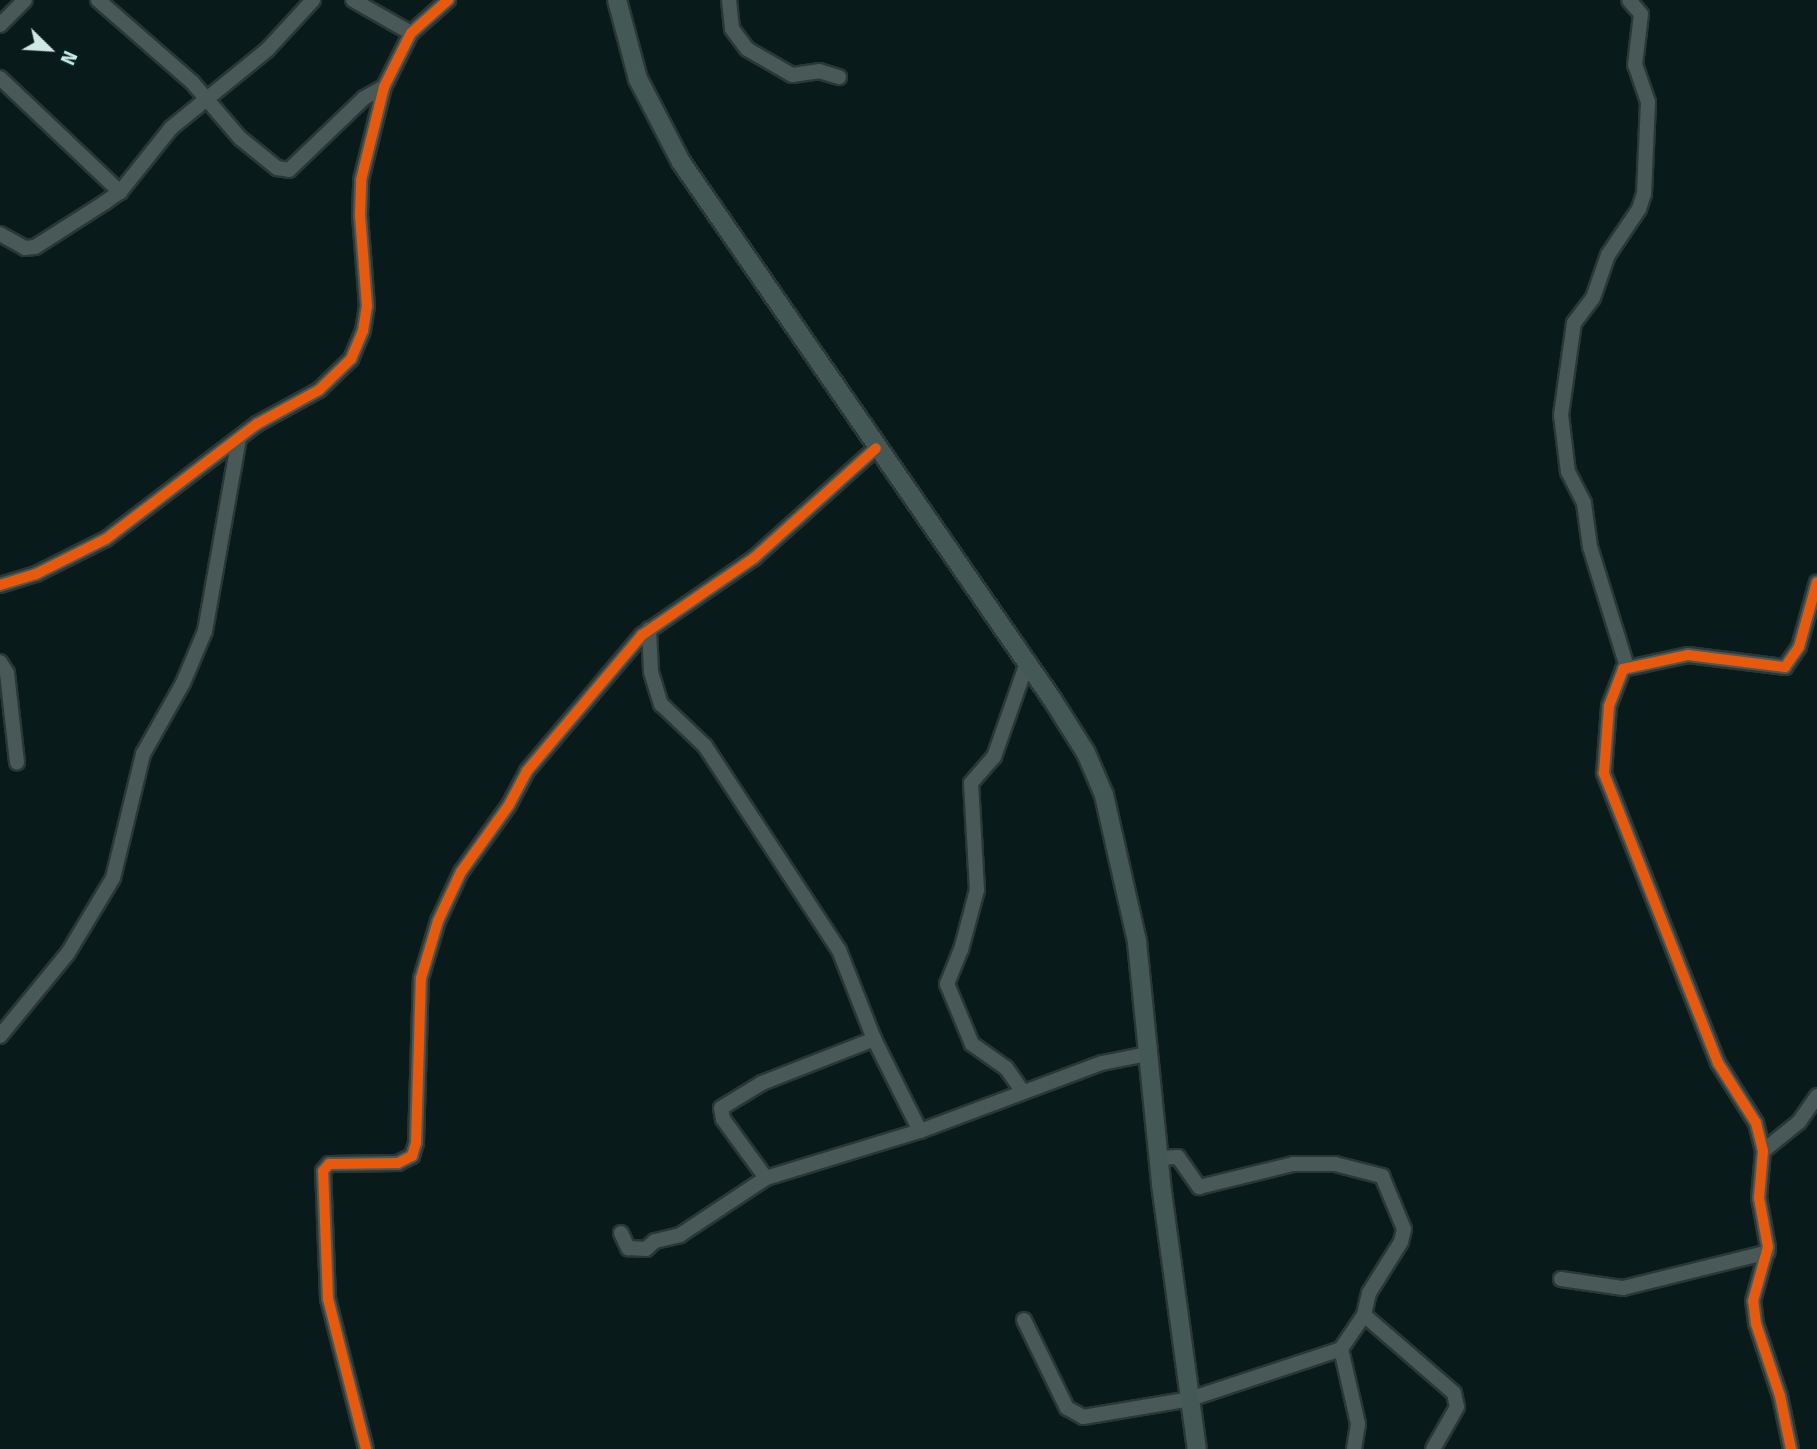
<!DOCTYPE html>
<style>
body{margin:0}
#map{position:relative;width:1817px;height:1449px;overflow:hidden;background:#081a19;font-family:"Fira Sans",sans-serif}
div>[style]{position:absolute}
.roads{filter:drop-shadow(2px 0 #2a3735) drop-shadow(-2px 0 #2a3735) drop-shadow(0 2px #2a3735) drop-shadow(0 -2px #2a3735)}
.minor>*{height:14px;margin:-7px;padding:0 7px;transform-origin:7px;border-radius:7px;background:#495958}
.major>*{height:18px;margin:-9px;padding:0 9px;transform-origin:9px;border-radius:9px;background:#445955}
.cycleway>*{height:10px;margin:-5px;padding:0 5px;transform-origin:5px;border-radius:5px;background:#e8590c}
span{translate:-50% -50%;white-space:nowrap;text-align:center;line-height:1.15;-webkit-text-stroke:5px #00221f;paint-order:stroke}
.north{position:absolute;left:14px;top:14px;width:70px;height:70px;-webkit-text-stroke:5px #00221f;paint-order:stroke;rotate:114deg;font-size:19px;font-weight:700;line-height:28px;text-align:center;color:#d0e7e4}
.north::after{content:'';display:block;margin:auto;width:24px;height:32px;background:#d0e7e4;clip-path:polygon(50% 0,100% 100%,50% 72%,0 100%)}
</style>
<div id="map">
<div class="roads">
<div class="minor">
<i style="left:98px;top:0;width:125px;rotate:41.1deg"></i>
<i style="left:192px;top:82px;width:74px;rotate:49.4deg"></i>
<i style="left:240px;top:138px;width:48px;rotate:39deg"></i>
<i style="left:277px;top:168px;width:12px;rotate:9deg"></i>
<i style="left:289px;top:170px;width:104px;rotate:-43.8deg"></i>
<i style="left:364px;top:98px;width:23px;rotate:-29deg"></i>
<i style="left:353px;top:0;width:67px;rotate:29.6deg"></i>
<i style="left:729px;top:0;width:29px;rotate:84deg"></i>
<i style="left:732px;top:29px;width:25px;rotate:53deg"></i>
<i style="left:747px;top:49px;width:52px;rotate:30deg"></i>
<i style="left:792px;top:75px;width:27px;rotate:-8deg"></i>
<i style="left:819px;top:71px;width:21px;rotate:17deg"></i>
<i style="left:0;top:25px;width:35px;rotate:-45deg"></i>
<i style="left:0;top:78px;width:166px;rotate:43.5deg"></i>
<i style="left:0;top:234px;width:29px;rotate:29deg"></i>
<i style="left:25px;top:248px;width:10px;rotate:-6deg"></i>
<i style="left:35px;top:247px;width:82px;rotate:-32.5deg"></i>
<i style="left:104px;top:203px;width:19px;rotate:-35deg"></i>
<i style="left:120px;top:192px;width:82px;rotate:-51.4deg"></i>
<i style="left:171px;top:128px;width:124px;rotate:-39.1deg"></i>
<i style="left:267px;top:50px;width:68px;rotate:-47.4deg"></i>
<i style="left:0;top:585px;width:38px;rotate:-17deg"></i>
<i style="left:36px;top:574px;width:78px;rotate:-26.6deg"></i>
<i style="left:106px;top:539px;width:190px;rotate:-37.3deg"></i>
<i style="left:257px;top:424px;width:71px;rotate:-28.7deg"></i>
<i style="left:319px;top:390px;width:45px;rotate:-44.1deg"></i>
<i style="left:351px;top:359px;width:30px;rotate:-67deg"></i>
<i style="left:363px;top:331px;width:25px;rotate:-81deg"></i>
<i style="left:367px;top:306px;width:91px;rotate:-94.4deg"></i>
<i style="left:360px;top:215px;width:35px;rotate:-88deg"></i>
<i style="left:361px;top:180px;width:96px;rotate:-76.1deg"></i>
<i style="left:384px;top:87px;width:60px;rotate:-63.4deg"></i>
<i style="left:411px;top:33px;width:50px;rotate:-41.7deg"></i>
<i style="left:649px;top:629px;width:43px;rotate:87.3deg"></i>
<i style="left:651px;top:672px;width:34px;rotate:73deg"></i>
<i style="left:661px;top:704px;width:61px;rotate:43.7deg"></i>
<i style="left:705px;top:746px;width:244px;rotate:56.7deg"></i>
<i style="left:839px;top:950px;width:96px;rotate:68.5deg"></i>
<i style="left:874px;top:1039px;width:103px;rotate:63.4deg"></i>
<i style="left:0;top:662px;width:13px;rotate:58deg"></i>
<i style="left:7px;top:673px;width:90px;rotate:83.6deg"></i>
<i style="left:1627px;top:667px;width:126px;rotate:-107.1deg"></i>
<i style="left:1590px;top:547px;width:44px;rotate:-97.8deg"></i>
<i style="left:1584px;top:503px;width:35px;rotate:-117deg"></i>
<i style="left:1568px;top:472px;width:57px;rotate:-97deg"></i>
<i style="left:1561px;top:415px;width:93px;rotate:-82deg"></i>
<i style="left:1574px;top:323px;width:31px;rotate:-53deg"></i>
<i style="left:1593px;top:298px;width:46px;rotate:-70.8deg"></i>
<i style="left:1608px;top:255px;width:55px;rotate:-56deg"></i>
<i style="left:1639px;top:209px;width:16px;rotate:-72deg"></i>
<i style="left:1644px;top:194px;width:92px;rotate:-87.5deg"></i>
<i style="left:1648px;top:102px;width:39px;rotate:-109deg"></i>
<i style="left:1635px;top:65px;width:51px;rotate:-83.3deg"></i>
<i style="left:1641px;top:14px;width:18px;rotate:-131deg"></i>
<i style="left:0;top:1036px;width:107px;rotate:-50.7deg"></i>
<i style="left:68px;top:953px;width:87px;rotate:-59deg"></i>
<i style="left:113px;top:878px;width:128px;rotate:-76.4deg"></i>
<i style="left:143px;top:754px;width:81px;rotate:-60.6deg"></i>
<i style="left:183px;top:683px;width:56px;rotate:-67.1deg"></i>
<i style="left:205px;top:631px;width:195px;rotate:-80deg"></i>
<i style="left:1023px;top:1092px;width:29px;rotate:-125deg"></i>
<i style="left:1006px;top:1068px;width:42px;rotate:-144.8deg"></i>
<i style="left:972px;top:1044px;width:65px;rotate:-112.6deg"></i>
<i style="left:947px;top:984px;width:37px;rotate:-68deg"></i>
<i style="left:961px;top:950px;width:62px;rotate:-75.1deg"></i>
<i style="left:977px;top:890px;width:107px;rotate:-93.2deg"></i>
<i style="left:971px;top:783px;width:35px;rotate:-49deg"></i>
<i style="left:994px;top:757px;width:100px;rotate:-70.7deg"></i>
<i style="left:1763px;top:1151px;width:46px;rotate:-38.9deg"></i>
<i style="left:1799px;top:1122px;width:32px;rotate:-55deg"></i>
<i style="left:1159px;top:1158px;width:19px;rotate:-3deg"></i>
<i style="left:1178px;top:1157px;width:37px;rotate:55deg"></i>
<i style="left:1199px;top:1187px;width:97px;rotate:-13.7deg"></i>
<i style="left:1293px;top:1164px;width:42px"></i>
<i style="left:1335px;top:1164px;width:49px;rotate:14.3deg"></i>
<i style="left:1382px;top:1176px;width:57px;rotate:67.5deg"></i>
<i style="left:1404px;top:1229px;width:13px;rotate:103deg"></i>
<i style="left:1401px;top:1242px;width:60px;rotate:122.1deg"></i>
<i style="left:1369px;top:1293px;width:23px;rotate:103deg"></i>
<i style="left:1364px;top:1315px;width:41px;rotate:124.1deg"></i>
<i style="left:1341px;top:1349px;width:77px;rotate:77.2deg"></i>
<i style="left:1358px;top:1424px;width:25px;rotate:99deg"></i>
<i style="left:766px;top:1178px;width:73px;rotate:-126.1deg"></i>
<i style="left:723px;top:1119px;width:11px;rotate:-100deg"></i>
<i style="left:721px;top:1108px;width:48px;rotate:-31.4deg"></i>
<i style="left:762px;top:1083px;width:120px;rotate:-21.4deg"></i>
<i style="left:621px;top:1233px;width:17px;rotate:65deg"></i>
<i style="left:628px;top:1248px;width:18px;rotate:3deg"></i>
<i style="left:646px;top:1249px;width:12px;rotate:-42deg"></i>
<i style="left:655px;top:1241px;width:26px;rotate:-13deg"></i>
<i style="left:680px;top:1235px;width:103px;rotate:-33.5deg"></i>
<i style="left:766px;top:1178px;width:161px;rotate:-17deg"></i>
<i style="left:920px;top:1131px;width:194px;rotate:-20.5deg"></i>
<i style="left:1102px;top:1063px;width:47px;rotate:-11.1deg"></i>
<i style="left:1561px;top:1279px;width:63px;rotate:8.3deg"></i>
<i style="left:1623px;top:1288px;width:149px;rotate:-13.9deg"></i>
<i style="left:1364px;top:1315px;width:119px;rotate:40.9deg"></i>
<i style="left:1454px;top:1393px;width:14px;rotate:78deg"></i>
<i style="left:1457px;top:1407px;width:48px;rotate:119.7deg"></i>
<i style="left:1024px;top:1320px;width:98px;rotate:64deg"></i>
<i style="left:1067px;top:1408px;width:18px;rotate:29deg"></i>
<i style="left:1083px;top:1417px;width:109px;rotate:-9.5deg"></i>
<i style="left:1190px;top:1399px;width:159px;rotate:-18.3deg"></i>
<i style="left:366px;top:1449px;width:155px;rotate:-104.2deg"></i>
<i style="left:328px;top:1299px;width:128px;rotate:-92.2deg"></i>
<i style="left:323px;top:1171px;width:9px;rotate:-49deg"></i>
<i style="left:329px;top:1164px;width:69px;rotate:-0.8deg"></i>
<i style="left:398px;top:1163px;width:16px;rotate:-27deg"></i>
<i style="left:412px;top:1156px;width:14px;rotate:-73deg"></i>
<i style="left:416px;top:1143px;width:165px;rotate:-88.3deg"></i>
<i style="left:421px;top:978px;width:59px;rotate:-73.4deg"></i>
<i style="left:438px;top:921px;width:54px;rotate:-64.9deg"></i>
<i style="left:461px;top:872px;width:82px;rotate:-54.4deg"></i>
<i style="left:509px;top:805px;width:38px;rotate:-62deg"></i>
<i style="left:527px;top:771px;width:178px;rotate:-49.8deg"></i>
<i style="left:642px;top:635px;width:136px;rotate:-34.5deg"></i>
<i style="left:754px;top:558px;width:164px;rotate:-42deg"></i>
<i style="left:1791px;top:1449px;width:54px;rotate:-101.7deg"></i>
<i style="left:1780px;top:1396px;width:76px;rotate:-108.4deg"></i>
<i style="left:1756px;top:1324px;width:23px;rotate:-97deg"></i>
<i style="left:1753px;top:1301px;width:56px;rotate:-74.5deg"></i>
<i style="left:1768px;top:1247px;width:50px;rotate:-100.4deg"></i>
<i style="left:1759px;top:1198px;width:47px;rotate:-85.1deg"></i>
<i style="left:1763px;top:1151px;width:29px;rotate:-104deg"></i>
<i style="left:1756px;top:1123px;width:71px;rotate:-122.3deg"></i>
<i style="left:1718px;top:1063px;width:312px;rotate:-111.5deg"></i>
<i style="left:1604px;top:773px;width:67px;rotate:-85.7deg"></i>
<i style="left:1609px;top:706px;width:40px;rotate:-69deg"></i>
<i style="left:1623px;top:669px;width:66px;rotate:-12.2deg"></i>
<i style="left:1688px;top:655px;width:98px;rotate:7.1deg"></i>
<i style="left:1785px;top:667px;width:24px;rotate:-55deg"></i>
<i style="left:1799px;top:647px;width:67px;rotate:-74.5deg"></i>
</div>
<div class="major">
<i style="left:617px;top:0;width:82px;rotate:75.1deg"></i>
<i style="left:638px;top:79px;width:93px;rotate:62.6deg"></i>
<i style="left:681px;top:162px;width:653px;rotate:55.36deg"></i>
<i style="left:1052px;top:699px;width:64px;rotate:57.8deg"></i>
<i style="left:1086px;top:753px;width:46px;rotate:66.8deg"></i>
<i style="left:1104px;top:795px;width:151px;rotate:77.3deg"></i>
<i style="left:1137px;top:942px;width:243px;rotate:84.3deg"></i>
<i style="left:1161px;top:1184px;width:267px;rotate:82.3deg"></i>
</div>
</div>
<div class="cycleway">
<i style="left:0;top:585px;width:38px;rotate:-17deg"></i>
<i style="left:36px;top:574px;width:78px;rotate:-26.6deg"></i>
<i style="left:106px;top:539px;width:190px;rotate:-37.3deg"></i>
<i style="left:257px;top:424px;width:71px;rotate:-28.7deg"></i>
<i style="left:319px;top:390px;width:45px;rotate:-44.1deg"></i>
<i style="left:351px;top:359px;width:30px;rotate:-67deg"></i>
<i style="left:363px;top:331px;width:25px;rotate:-81deg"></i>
<i style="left:367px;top:306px;width:91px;rotate:-94.4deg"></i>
<i style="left:360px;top:215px;width:35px;rotate:-88deg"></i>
<i style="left:361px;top:180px;width:96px;rotate:-76.1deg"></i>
<i style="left:384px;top:87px;width:60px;rotate:-63.4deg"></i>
<i style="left:411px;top:33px;width:50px;rotate:-41.7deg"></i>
<i style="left:366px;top:1449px;width:155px;rotate:-104.2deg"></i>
<i style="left:328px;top:1299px;width:128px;rotate:-92.2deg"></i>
<i style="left:323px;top:1171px;width:9px;rotate:-49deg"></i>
<i style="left:329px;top:1164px;width:69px;rotate:-0.8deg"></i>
<i style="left:398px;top:1163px;width:16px;rotate:-27deg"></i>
<i style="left:412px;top:1156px;width:14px;rotate:-73deg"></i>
<i style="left:416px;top:1143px;width:165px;rotate:-88.3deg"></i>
<i style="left:421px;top:978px;width:59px;rotate:-73.4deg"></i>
<i style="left:438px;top:921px;width:54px;rotate:-64.9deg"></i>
<i style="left:461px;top:872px;width:82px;rotate:-54.4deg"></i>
<i style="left:509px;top:805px;width:38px;rotate:-62deg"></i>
<i style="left:527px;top:771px;width:178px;rotate:-49.8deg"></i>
<i style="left:642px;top:635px;width:136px;rotate:-34.5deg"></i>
<i style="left:754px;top:558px;width:164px;rotate:-42deg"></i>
<i style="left:1791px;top:1449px;width:54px;rotate:-101.7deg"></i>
<i style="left:1780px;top:1396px;width:76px;rotate:-108.4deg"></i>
<i style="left:1756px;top:1324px;width:23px;rotate:-97deg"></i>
<i style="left:1753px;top:1301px;width:56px;rotate:-74.5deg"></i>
<i style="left:1768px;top:1247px;width:50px;rotate:-100.4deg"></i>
<i style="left:1759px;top:1198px;width:47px;rotate:-85.1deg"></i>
<i style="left:1763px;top:1151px;width:29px;rotate:-104deg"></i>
<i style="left:1756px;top:1123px;width:71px;rotate:-122.3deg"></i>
<i style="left:1718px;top:1063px;width:312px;rotate:-111.5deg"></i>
<i style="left:1604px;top:773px;width:67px;rotate:-85.7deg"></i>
<i style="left:1609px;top:706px;width:40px;rotate:-69deg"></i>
<i style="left:1623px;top:669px;width:66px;rotate:-12.2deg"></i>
<i style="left:1688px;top:655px;width:98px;rotate:7.1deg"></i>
<i style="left:1785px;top:667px;width:24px;rotate:-55deg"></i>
<i style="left:1799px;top:647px;width:67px;rotate:-74.5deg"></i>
</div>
<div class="north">N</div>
</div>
